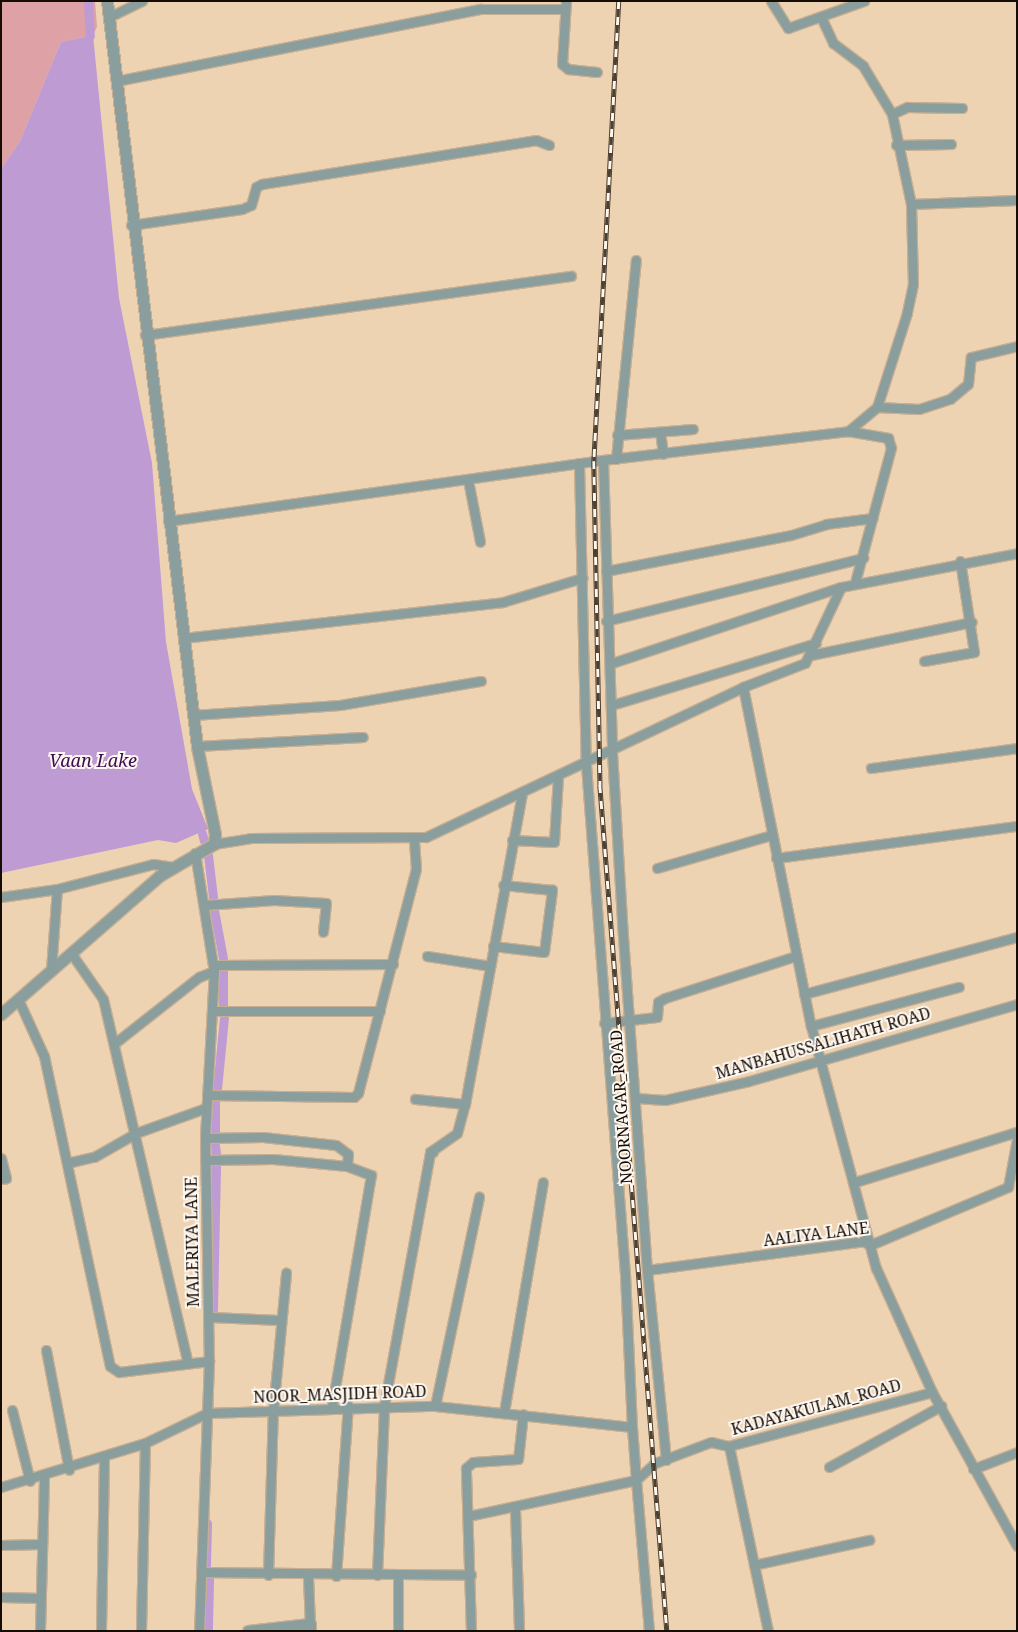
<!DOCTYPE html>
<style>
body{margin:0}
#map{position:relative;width:1018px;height:1632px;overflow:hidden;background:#eed3b3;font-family:"Noto Serif",serif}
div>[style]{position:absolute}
.green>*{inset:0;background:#dea1a6}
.water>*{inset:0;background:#bf9bd4}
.canal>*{height:9px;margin:-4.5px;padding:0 4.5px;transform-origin:4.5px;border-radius:4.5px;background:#bf9bd4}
.roads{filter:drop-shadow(1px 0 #c7af93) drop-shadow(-1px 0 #c7af93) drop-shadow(0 1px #c7af93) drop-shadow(0 -1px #c7af93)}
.minor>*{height:9px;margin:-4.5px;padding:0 4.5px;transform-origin:4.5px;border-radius:4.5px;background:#8a9e9d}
.tertiary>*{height:11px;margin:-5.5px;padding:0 5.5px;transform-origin:5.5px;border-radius:5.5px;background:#8a9e9d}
.rail>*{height:4.5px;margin-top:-2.25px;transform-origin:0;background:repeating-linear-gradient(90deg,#fef8f2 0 8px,#4e4031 0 16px);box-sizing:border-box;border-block:1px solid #4e4031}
span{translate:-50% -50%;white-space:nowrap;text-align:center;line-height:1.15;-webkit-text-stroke:4px #fef8f2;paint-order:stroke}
.street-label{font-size:16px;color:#150c03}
.water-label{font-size:18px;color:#3d0c51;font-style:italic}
.frame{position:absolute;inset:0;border:2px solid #150c03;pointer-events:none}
</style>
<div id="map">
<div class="green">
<i style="clip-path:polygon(1px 1px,95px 1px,97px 27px,93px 35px,61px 42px,20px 141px,1px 169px)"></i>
</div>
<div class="water">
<i style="clip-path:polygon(93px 35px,119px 298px,152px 463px,166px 642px,192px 789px,208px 829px,176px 843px,158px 840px,1px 873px,1px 169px,20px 141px,61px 42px)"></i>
</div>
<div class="canal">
<i style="left:88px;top:1px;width:35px;rotate:87deg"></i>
<i style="left:202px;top:833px;width:8px;rotate:76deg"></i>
<i style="left:208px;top:855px;width:42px;rotate:83.2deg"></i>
<i style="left:214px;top:910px;width:49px;rotate:79.4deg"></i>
<i style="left:223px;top:971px;width:34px;rotate:90deg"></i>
<i style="left:217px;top:1089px;width:71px;rotate:-84.4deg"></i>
<i style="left:215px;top:1131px;width:29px;rotate:-90deg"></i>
<i style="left:215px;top:1145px;width:8px;rotate:83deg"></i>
<i style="left:213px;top:1310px;width:144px;rotate:-88.8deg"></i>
<i style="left:206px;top:1565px;width:42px;rotate:-88.6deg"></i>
<i style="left:208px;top:1628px;width:49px;rotate:-88.8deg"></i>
</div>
<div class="roads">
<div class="minor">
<i style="left:566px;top:1px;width:63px;rotate:93.6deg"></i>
<i style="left:562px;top:64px;width:8px;rotate:40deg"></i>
<i style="left:568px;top:69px;width:29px;rotate:6deg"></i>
<i style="left:771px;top:1px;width:32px;rotate:58deg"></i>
<i style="left:788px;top:28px;width:81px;rotate:-19.6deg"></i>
<i style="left:109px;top:17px;width:37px;rotate:-26deg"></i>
<i style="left:821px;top:17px;width:29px;rotate:65deg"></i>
<i style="left:833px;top:43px;width:38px;rotate:37deg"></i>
<i style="left:863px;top:66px;width:56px;rotate:58.9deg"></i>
<i style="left:892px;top:114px;width:92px;rotate:78.1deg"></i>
<i style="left:911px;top:204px;width:80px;rotate:88.6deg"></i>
<i style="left:913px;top:284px;width:30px;rotate:102deg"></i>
<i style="left:907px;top:313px;width:99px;rotate:107.7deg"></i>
<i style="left:877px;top:407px;width:38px;rotate:140deg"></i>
<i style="left:116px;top:81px;width:372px;rotate:-11.2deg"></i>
<i style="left:481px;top:9px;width:84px"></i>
<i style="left:892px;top:114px;width:17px;rotate:-25deg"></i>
<i style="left:907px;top:107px;width:55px;rotate:1deg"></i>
<i style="left:896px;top:145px;width:55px;rotate:-1deg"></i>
<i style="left:911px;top:204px;width:106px;rotate:-2.2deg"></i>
<i style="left:131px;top:225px;width:112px;rotate:-8.2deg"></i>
<i style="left:242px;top:209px;width:10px;rotate:-24deg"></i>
<i style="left:251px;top:205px;width:19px;rotate:-74deg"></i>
<i style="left:256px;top:187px;width:7px;rotate:-27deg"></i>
<i style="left:262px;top:184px;width:278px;rotate:-9.1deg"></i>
<i style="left:536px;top:140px;width:14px;rotate:21deg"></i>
<i style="left:145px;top:335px;width:430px;rotate:-7.9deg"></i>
<i style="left:877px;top:407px;width:42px;rotate:2.7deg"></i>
<i style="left:919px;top:409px;width:33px;rotate:-18deg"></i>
<i style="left:950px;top:399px;width:23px;rotate:-40deg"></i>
<i style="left:968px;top:384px;width:27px;rotate:-84deg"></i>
<i style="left:971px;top:357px;width:47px;rotate:-13.4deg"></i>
<i style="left:660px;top:432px;width:22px;rotate:82deg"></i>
<i style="left:617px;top:435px;width:76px;rotate:-4.5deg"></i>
<i style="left:616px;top:459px;width:200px;rotate:-84.3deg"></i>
<i style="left:603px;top:460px;width:292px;rotate:88.2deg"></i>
<i style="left:612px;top:752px;width:184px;rotate:86.6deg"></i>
<i style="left:623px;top:936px;width:335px;rotate:85.9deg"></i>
<i style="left:647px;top:1270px;width:191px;rotate:84.3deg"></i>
<i style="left:579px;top:463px;width:302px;rotate:88.7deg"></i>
<i style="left:586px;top:765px;width:510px;rotate:85.62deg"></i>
<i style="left:625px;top:1274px;width:153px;rotate:87.4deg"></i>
<i style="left:468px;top:480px;width:63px;rotate:79deg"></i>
<i style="left:168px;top:521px;width:430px;rotate:-8deg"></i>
<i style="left:594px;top:461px;width:256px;rotate:-6.7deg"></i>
<i style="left:848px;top:431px;width:41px;rotate:9.9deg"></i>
<i style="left:888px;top:438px;width:10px;rotate:73deg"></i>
<i style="left:891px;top:448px;width:139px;rotate:105deg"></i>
<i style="left:606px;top:571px;width:188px;rotate:-11deg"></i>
<i style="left:791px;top:535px;width:37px;rotate:-17deg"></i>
<i style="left:826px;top:524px;width:47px;rotate:-7.3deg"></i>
<i style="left:606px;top:621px;width:265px;rotate:-13.8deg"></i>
<i style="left:183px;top:638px;width:322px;rotate:-6.4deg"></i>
<i style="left:503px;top:602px;width:83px;rotate:-16.9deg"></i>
<i style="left:811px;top:655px;width:164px;rotate:-11.6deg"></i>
<i style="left:924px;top:661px;width:51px;rotate:-10.2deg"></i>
<i style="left:974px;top:652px;width:92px;rotate:-98.7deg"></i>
<i style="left:612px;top:663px;width:241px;rotate:-18.4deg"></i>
<i style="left:743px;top:687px;width:346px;rotate:78.7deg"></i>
<i style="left:811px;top:1026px;width:251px;rotate:75deg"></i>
<i style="left:876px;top:1268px;width:136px;rotate:65.7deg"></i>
<i style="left:932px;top:1392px;width:176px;rotate:61.1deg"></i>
<i style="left:612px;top:705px;width:213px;rotate:-16.9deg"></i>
<i style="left:193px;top:715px;width:147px;rotate:-3.9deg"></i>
<i style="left:340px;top:705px;width:143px;rotate:-9.7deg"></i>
<i style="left:197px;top:746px;width:166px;rotate:-3.1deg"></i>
<i style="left:871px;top:768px;width:147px;rotate:-7.8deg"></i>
<i style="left:512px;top:840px;width:42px;rotate:2.7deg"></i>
<i style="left:554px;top:842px;width:65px;rotate:-86.5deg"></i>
<i style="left:214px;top:844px;width:36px;rotate:-9deg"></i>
<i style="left:250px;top:838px;width:176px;rotate:-0.3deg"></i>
<i style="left:426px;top:837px;width:351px;rotate:-25.3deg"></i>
<i style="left:743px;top:687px;width:66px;rotate:-21.2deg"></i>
<i style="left:805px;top:663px;width:84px;rotate:-64.7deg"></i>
<i style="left:841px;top:587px;width:179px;rotate:-10.9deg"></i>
<i style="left:195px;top:853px;width:120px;rotate:80.9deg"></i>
<i style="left:214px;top:971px;width:167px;rotate:93.1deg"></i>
<i style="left:205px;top:1138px;width:223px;rotate:89deg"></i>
<i style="left:209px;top:1361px;width:270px;rotate:92.1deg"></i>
<i style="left:776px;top:858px;width:243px;rotate:-7.6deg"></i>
<i style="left:657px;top:868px;width:119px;rotate:-16.1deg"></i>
<i style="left:1px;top:897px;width:57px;rotate:-8.1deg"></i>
<i style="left:57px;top:889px;width:99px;rotate:-14.6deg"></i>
<i style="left:153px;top:864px;width:21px;rotate:8deg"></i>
<i style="left:205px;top:905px;width:69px;rotate:-4.1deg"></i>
<i style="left:274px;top:900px;width:52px;rotate:3.3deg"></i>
<i style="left:326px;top:903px;width:29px;rotate:96deg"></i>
<i style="left:493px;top:946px;width:51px;rotate:6.7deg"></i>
<i style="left:544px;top:952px;width:63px;rotate:-82.6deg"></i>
<i style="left:552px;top:890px;width:49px;rotate:-174.2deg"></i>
<i style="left:71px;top:953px;width:56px;rotate:55.2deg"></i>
<i style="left:103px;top:999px;width:374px;rotate:76.9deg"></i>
<i style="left:427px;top:956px;width:64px;rotate:9deg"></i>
<i style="left:214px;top:965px;width:179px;rotate:-0.3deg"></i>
<i style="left:51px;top:970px;width:81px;rotate:-85.8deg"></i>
<i style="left:804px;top:994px;width:220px;rotate:-15deg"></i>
<i style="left:18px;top:999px;width:63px;rotate:65.5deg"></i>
<i style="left:44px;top:1056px;width:317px;rotate:78deg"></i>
<i style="left:110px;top:1366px;width:11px;rotate:34deg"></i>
<i style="left:119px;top:1372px;width:91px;rotate:-7deg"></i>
<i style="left:214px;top:1011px;width:166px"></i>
<i style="left:604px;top:1023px;width:53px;rotate:-6.5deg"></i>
<i style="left:657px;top:1017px;width:15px;rotate:-86deg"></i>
<i style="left:658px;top:1002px;width:8px;rotate:-30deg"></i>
<i style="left:665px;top:998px;width:138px;rotate:-17.8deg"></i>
<i style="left:811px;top:1026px;width:153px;rotate:-14.8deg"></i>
<i style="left:115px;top:1043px;width:107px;rotate:-38.2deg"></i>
<i style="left:199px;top:977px;width:16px;rotate:-22deg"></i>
<i style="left:207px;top:1095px;width:147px;rotate:0.8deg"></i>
<i style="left:354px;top:1097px;width:6px;rotate:-45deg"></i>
<i style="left:358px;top:1093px;width:231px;rotate:-75.5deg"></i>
<i style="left:416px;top:869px;width:30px;rotate:-94deg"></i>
<i style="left:636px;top:1098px;width:29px;rotate:4deg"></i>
<i style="left:665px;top:1100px;width:86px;rotate:-12.7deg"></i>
<i style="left:749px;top:1081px;width:279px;rotate:-16deg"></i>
<i style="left:415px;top:1099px;width:50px;rotate:5.7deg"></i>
<i style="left:465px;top:1104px;width:315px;rotate:-79.6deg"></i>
<i style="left:205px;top:1138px;width:58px;rotate:-1deg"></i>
<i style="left:263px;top:1137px;width:73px;rotate:6.3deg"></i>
<i style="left:336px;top:1145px;width:15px;rotate:37deg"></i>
<i style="left:348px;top:1154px;width:12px;rotate:95deg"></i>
<i style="left:433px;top:1152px;width:3px;rotate:180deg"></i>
<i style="left:430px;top:1152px;width:33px;rotate:-35deg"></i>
<i style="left:457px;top:1133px;width:30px;rotate:-75deg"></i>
<i style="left:1px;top:1158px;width:21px;rotate:76deg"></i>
<i style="left:6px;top:1178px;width:5px;rotate:169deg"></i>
<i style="left:205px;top:1160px;width:68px;rotate:-0.8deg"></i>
<i style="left:273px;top:1159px;width:74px;rotate:5.4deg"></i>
<i style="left:347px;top:1166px;width:26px;rotate:21deg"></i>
<i style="left:371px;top:1175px;width:234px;rotate:99.6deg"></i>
<i style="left:67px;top:1163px;width:28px;rotate:-13deg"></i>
<i style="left:94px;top:1157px;width:48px;rotate:-29.7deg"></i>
<i style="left:136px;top:1133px;width:74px;rotate:-19.7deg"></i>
<i style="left:855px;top:1182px;width:170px;rotate:-17.2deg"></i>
<i style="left:647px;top:1270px;width:218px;rotate:-7.6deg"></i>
<i style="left:863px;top:1241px;width:8px;rotate:30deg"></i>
<i style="left:870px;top:1245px;width:150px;rotate:-22.8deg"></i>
<i style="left:1008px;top:1187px;width:49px;rotate:-79.4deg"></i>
<i style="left:209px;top:1317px;width:72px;rotate:2.4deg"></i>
<i style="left:46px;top:1350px;width:122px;rotate:79.1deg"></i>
<i style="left:435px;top:1406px;width:214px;rotate:-78.1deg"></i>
<i style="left:12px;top:1410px;width:73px;rotate:75.8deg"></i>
<i style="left:504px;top:1412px;width:233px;rotate:-80.4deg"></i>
<i style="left:729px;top:1446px;width:189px;rotate:78.1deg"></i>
<i style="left:829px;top:1467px;width:128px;rotate:-28.6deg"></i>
<i style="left:973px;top:1469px;width:47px;rotate:-21.1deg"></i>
<i style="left:1px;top:1487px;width:151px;rotate:-17deg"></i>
<i style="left:145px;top:1443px;width:69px;rotate:-25.8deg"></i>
<i style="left:207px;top:1413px;width:228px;rotate:-1.8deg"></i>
<i style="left:435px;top:1406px;width:198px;rotate:6.1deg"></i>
<i style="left:632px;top:1427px;width:53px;rotate:85.7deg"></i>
<i style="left:636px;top:1480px;width:172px;rotate:167.9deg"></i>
<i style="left:515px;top:1509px;width:122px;rotate:88.1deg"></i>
<i style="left:1px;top:1545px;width:41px;rotate:-1.4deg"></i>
<i style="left:754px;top:1565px;width:118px;rotate:-12.3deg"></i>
<i style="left:201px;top:1572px;width:270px;rotate:0.6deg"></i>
<i style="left:268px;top:1575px;width:164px;rotate:-88.3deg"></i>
<i style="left:273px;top:1411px;width:139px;rotate:-84.6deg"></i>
<i style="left:377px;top:1575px;width:169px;rotate:-87.6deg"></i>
<i style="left:384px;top:1406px;width:258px;rotate:-79.7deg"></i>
<i style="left:336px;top:1576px;width:171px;rotate:-86deg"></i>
<i style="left:308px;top:1577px;width:47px;rotate:87.6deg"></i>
<i style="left:1px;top:1597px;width:40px;rotate:1.4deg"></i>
<i style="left:40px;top:1631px;width:154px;rotate:-88.5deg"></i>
<i style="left:101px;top:1631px;width:173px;rotate:-89deg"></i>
<i style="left:141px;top:1631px;width:188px;rotate:-88.8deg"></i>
<i style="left:398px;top:1631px;width:55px;rotate:-90deg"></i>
<i style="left:471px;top:1631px;width:163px;rotate:-91.8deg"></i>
<i style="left:466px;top:1468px;width:9px;rotate:-41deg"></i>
<i style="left:473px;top:1462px;width:45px;rotate:-3.8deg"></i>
<i style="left:518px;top:1459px;width:45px;rotate:-83.7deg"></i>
<i style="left:649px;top:1631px;width:152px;rotate:-94.9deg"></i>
<i style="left:636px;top:1480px;width:25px;rotate:-42deg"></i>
<i style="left:655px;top:1463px;width:60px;rotate:-20.6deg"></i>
<i style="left:711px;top:1442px;width:18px;rotate:13deg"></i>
<i style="left:729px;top:1446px;width:210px;rotate:-14.9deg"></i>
</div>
<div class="tertiary">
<i style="left:1px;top:1014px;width:210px;rotate:-41.1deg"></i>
<i style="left:159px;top:876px;width:64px;rotate:-30.2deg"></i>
<i style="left:214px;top:844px;width:10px;rotate:-84deg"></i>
<i style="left:215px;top:834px;width:90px;rotate:-101.6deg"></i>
<i style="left:197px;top:746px;width:750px;rotate:-96.89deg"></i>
<i style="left:248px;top:1631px;width:62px;rotate:-6.4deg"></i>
<i style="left:310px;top:1624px;width:7px;rotate:90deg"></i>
</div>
</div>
<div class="rail">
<i style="left:619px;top:1px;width:461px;rotate:93.1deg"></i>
<i style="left:594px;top:461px;width:324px;rotate:88.9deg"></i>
<i style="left:600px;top:785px;width:849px;rotate:85.47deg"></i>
</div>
<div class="street-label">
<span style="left:823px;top:1043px;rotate:-16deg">MANBAHUSSALIHATH ROAD</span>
<span style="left:621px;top:1107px;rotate:-94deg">NOORNAGAR_ROAD</span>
<span style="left:816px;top:1234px;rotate:-7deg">AALIYA LANE</span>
<span style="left:192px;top:1242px;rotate:-91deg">MALERIYA LANE</span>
<span style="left:340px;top:1394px;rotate:-2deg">NOOR_MASJIDH ROAD</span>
<span style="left:816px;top:1407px;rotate:-15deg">KADAYAKULAM_ROAD</span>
</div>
<div class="water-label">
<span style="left:93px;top:760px">Vaan Lake</span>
</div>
<div class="frame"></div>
</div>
